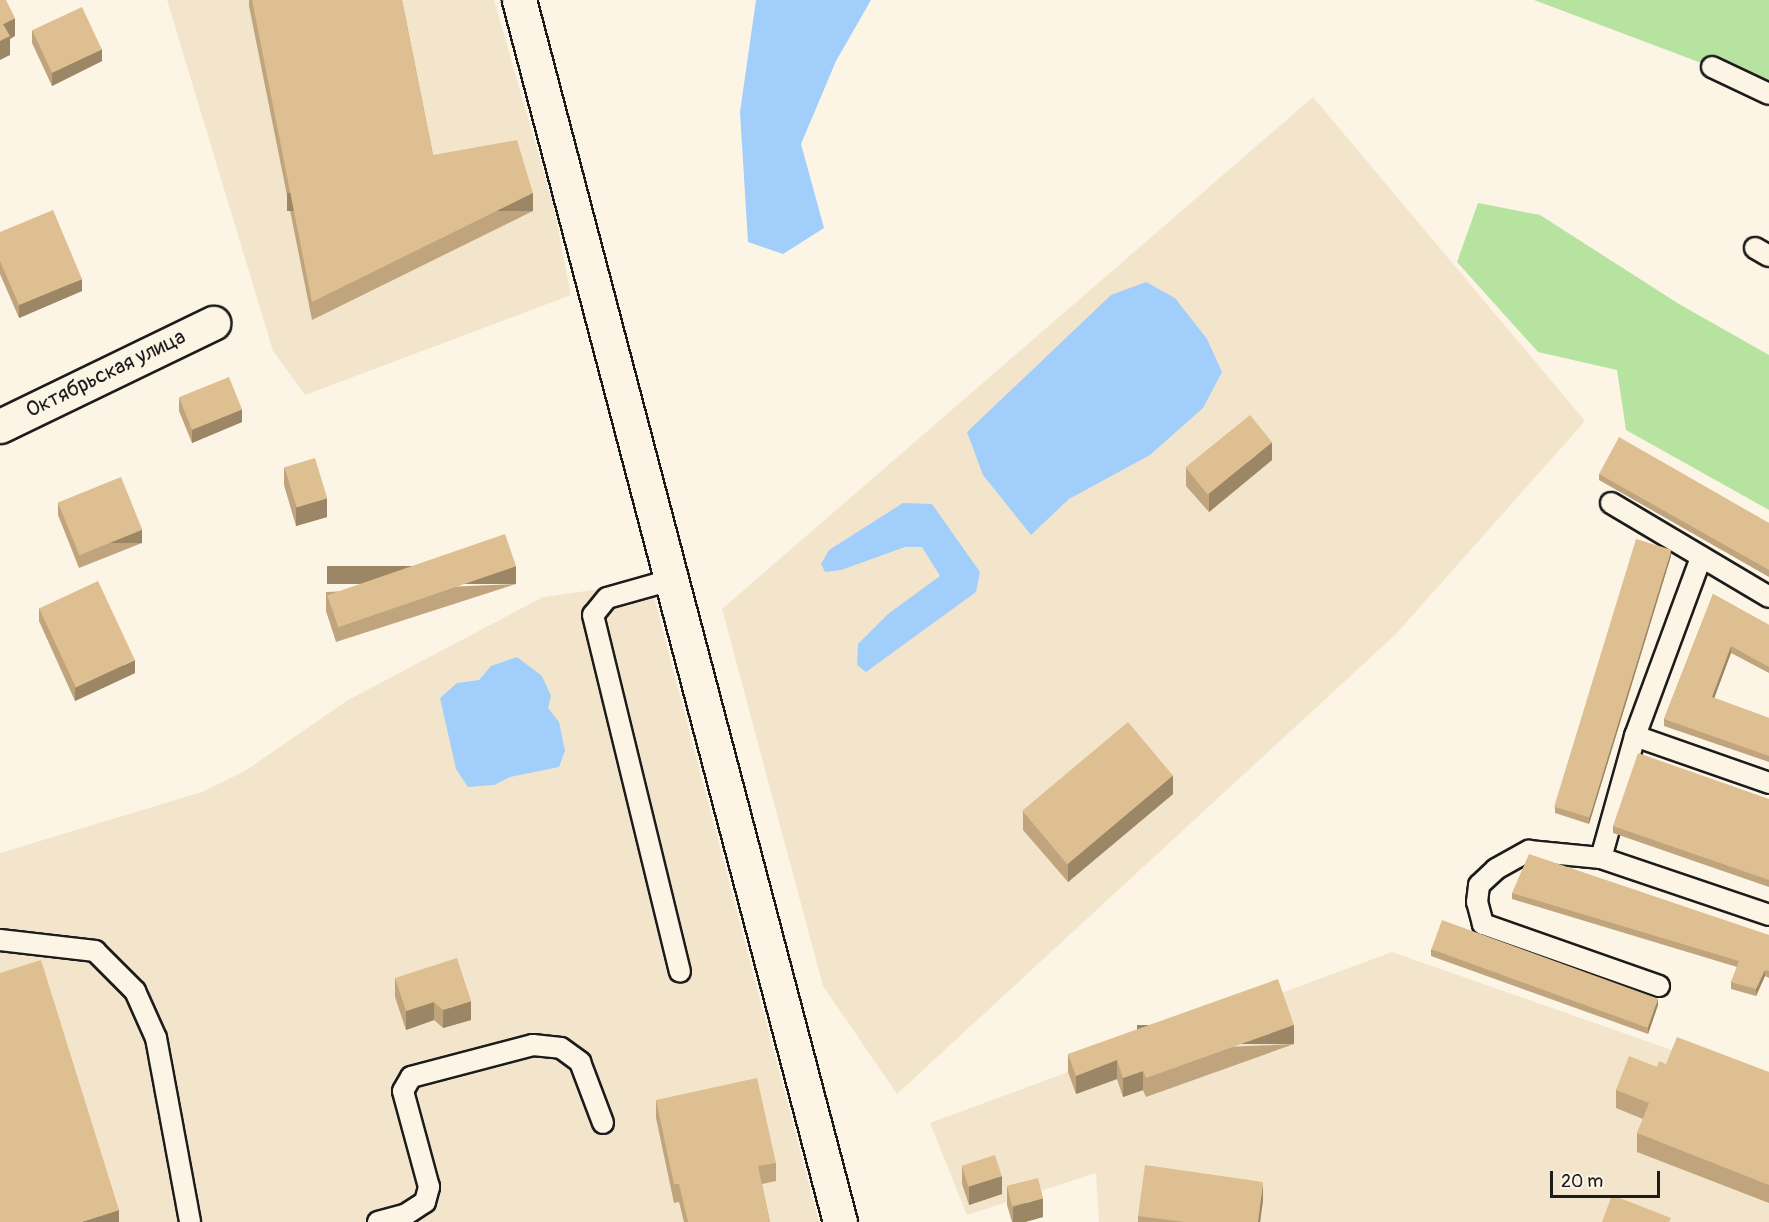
<!DOCTYPE html>
<meta charset="utf-8">
<style>
body{margin:0}
#map{position:relative;width:1769px;height:1222px;overflow:hidden;background:#fcf5e5;font-family:Pangolin,sans-serif}
div>[style]{position:absolute}
.built>*{inset:0;background:#f3e5cc}
.green>*{inset:0;background:#b7e3a1}
.water>*{inset:0;background:#a1cefb}
.roads{filter:drop-shadow(2px 0 #1c1c1c) drop-shadow(-2px 0 #1c1c1c) drop-shadow(0 2px #1c1c1c) drop-shadow(0 -2px #1c1c1c)}
.lane>*{height:20px;margin:-10px;padding:0 10px;transform-origin:10px;border-radius:10px;background:#fcf5e5}
.street>*{height:33px;margin:-16.5px;padding:0 16.5px;transform-origin:16.5px;border-radius:16.5px;background:#fcf5e5}
.wall>*{inset:0;background:#bfa47d}
.shaded-wall>*{inset:0;background:#9b8666;transform-origin:0 0}
.building>*{inset:0;background:#debf91;transform-origin:0 0}
span{translate:-50% -50%;white-space:nowrap;text-align:center;line-height:1.15;-webkit-text-stroke:4.5px #fcf5e5;paint-order:stroke}
.street-label{font-size:21px;color:#1c1c1c}
.scale{position:absolute;left:1550px;top:1171px;width:110px;height:27px;box-sizing:border-box;border:3px solid #1c1c1c;border-top:0;padding-left:8px;font-size:18px;line-height:21px;white-space:nowrap;color:#1c1c1c;-webkit-text-stroke:4px #fcf5e5;paint-order:stroke}
</style>
<div id="map">
<div class="built">
<i style="clip-path:polygon(167px 0,494px 0,554px 208px,571px 295px,305px 395px,273px 351px)"></i>
<i style="clip-path:polygon(1313px 97px,1585px 421px,1396px 634px,897px 1094px,823px 986px,722px 609px)"></i>
<i style="clip-path:polygon(650px 582px,819px 1222px,0 1222px,0 853px,202px 792px,245px 771px,348px 700px,543px 597px)"></i>
<i style="clip-path:polygon(1392px 952px,1769px 1084px,1769px 1222px,1099px 1222px,1096px 1173px,967px 1215px,930px 1123px)"></i>
</div>
<div class="green">
<i style="clip-path:polygon(1534px 0,1769px 0,1769px 94px,1712px 67px)"></i>
<i style="clip-path:polygon(1478px 203px,1540px 215px,1679px 304px,1769px 355px,1769px 510px,1626px 430px,1617px 370px,1538px 352px,1457px 262px)"></i>
</div>
<div class="water">
<i style="clip-path:polygon(756px 0,871px 0,836px 61px,801px 144px,824px 228px,783px 254px,748px 242px,740px 112px)"></i>
<i style="clip-path:polygon(1146px 282px,1175px 298px,1207px 339px,1222px 372px,1203px 408px,1150px 455px,1069px 499px,1031px 535px,983px 475px,967px 432px,1111px 295px)"></i>
<i style="clip-path:polygon(903px 503px,932px 504px,980px 572px,976px 592px,866px 672px,857px 665px,858px 644px,888px 614px,940px 576px,922px 547px,905px 547px,841px 570px,825px 572px,821px 564px,829px 550px)"></i>
<i style="clip-path:polygon(517px 657px,542px 676px,551px 696px,548px 708px,559px 722px,565px 751px,559px 767px,510px 777px,494px 785px,468px 787px,456px 769px,440px 698px,457px 683px,479px 680px,491px 666px)"></i>
</div>
<div class="roads">
<div class="lane">
<i style="left:1712px;top:67px;width:63px;rotate:25.3deg"></i>
<i style="left:1755px;top:248px;width:16px;rotate:30deg"></i>
<i style="left:1611px;top:503px;width:184px;rotate:30.7deg"></i>
<i style="left:671px;top:580px;width:66px;rotate:164.3deg"></i>
<i style="left:607px;top:598px;width:22px;rotate:129deg"></i>
<i style="left:593px;top:615px;width:367px;rotate:76.3deg"></i>
<i style="left:1635px;top:736px;width:142px;rotate:19.3deg"></i>
<i style="left:1601px;top:858px;width:127px;rotate:-74.4deg"></i>
<i style="left:1635px;top:736px;width:190px;rotate:-69.7deg"></i>
<i style="left:0;top:940px;width:96px;rotate:6.6deg"></i>
<i style="left:95px;top:951px;width:57px;rotate:45deg"></i>
<i style="left:135px;top:991px;width:51px;rotate:65.9deg"></i>
<i style="left:156px;top:1038px;width:187px;rotate:79.5deg"></i>
<i style="left:1659px;top:986px;width:187px;rotate:-160.6deg"></i>
<i style="left:1483px;top:924px;width:23px;rotate:-105deg"></i>
<i style="left:1477px;top:902px;width:17px;rotate:-83deg"></i>
<i style="left:1479px;top:885px;width:23px;rotate:-43deg"></i>
<i style="left:1496px;top:869px;width:38px;rotate:-29deg"></i>
<i style="left:1529px;top:851px;width:72px;rotate:5.6deg"></i>
<i style="left:1601px;top:858px;width:177px;rotate:18.7deg"></i>
<i style="left:378px;top:1222px;width:28px;rotate:-15deg"></i>
<i style="left:405px;top:1215px;width:24px;rotate:-33deg"></i>
<i style="left:425px;top:1202px;width:16px;rotate:-75deg"></i>
<i style="left:429px;top:1187px;width:99px;rotate:-105.2deg"></i>
<i style="left:403px;top:1091px;width:16px;rotate:-60deg"></i>
<i style="left:411px;top:1077px;width:126px;rotate:-14.7deg"></i>
<i style="left:533px;top:1045px;width:28px;rotate:6deg"></i>
<i style="left:561px;top:1048px;width:24px;rotate:36deg"></i>
<i style="left:580px;top:1062px;width:65px;rotate:69.3deg"></i>
</div>
<div class="street">
<i style="left:519px;top:0;width:1263px;rotate:75.28deg"></i>
<i style="left:0;top:426px;width:237px;rotate:-25.8deg"></i>
</div>
</div>
<div class="wall">
<i style="clip-path:polygon(249px 0,402px 0,433px 155px,533px 211px,312px 320px,249px 6px)"></i>
<i style="clip-path:polygon(32px 30px,102px 61px,52px 86px,32px 43px)"></i>
<i style="clip-path:polygon(0 232px,82px 291px,19px 318px,0 274px)"></i>
<i style="clip-path:polygon(179px 398px,242px 422px,192px 443px,179px 411px)"></i>
<i style="clip-path:polygon(1272px 460px,1209px 512px,1186px 486px,1186px 468px)"></i>
<i style="clip-path:polygon(284px 467px,327px 517px,296px 526px,284px 485px)"></i>
<i style="clip-path:polygon(1599px 474px,1769px 523px,1769px 577px,1599px 480px)"></i>
<i style="clip-path:polygon(58px 502px,142px 543px,79px 568px,58px 515px)"></i>
<i style="clip-path:polygon(1671px 556px,1589px 824px,1555px 813px,1555px 807px)"></i>
<i style="clip-path:polygon(516px 584px,336px 642px,326px 611px,326px 592px)"></i>
<i style="clip-path:polygon(1713px 594px,1769px 625px,1769px 673px,1731px 653px,1714px 698px,1769px 718px,1769px 762px,1664px 726px,1664px 719px)"></i>
<i style="clip-path:polygon(39px 608px,135px 673px,75px 701px,39px 621px)"></i>
<i style="clip-path:polygon(1173px 794px,1068px 882px,1023px 830px,1023px 811px)"></i>
<i style="clip-path:polygon(1769px 799px,1769px 887px,1613px 833px,1613px 826px)"></i>
<i style="clip-path:polygon(1512px 893px,1769px 935px,1769px 978px,1765px 976px,1756px 996px,1731px 989px,1731px 982px,1737px 967px,1512px 899px)"></i>
<i style="clip-path:polygon(1431px 949px,1658px 1005px,1648px 1034px,1431px 956px)"></i>
<i style="clip-path:polygon(395px 978px,471px 1020px,443px 1028px,434px 1020px,406px 1030px,395px 997px)"></i>
<i style="clip-path:polygon(1294px 1044px,1146px 1097px,1143px 1090px,1123px 1097px,1117px 1079px,1076px 1094px,1068px 1072px,1068px 1054px)"></i>
<i style="clip-path:polygon(1666px 1064px,1769px 1072px,1769px 1203px,1637px 1152px,1637px 1133px,1643px 1119px,1616px 1108px,1616px 1090px,1657px 1067px)"></i>
<i style="clip-path:polygon(656px 1100px,776px 1163px,776px 1181px,762px 1184px,770px 1222px,684px 1222px,679px 1202px,674px 1203px,656px 1118px)"></i>
<i style="clip-path:polygon(962px 1166px,1002px 1194px,969px 1205px,962px 1184px)"></i>
<i style="clip-path:polygon(1007px 1187px,1043px 1217px,1025px 1222px,1012px 1222px,1007px 1205px)"></i>
<i style="clip-path:polygon(1263px 1200px,1260px 1222px,1138px 1222px,1138px 1216px)"></i>
</div>
<div class="shaded-wall">
<i style="clip-path:polygon(15px 18px,15px 36px,10px 39px,10px 55px,0 60px,0 41px,3px 24px)"></i>
<i style="clip-path:polygon(102px 49px,102px 61px,52px 86px,52px 73px)"></i>
<i style="left:533px;top:193px;width:18px;height:246px;rotate:90deg"></i>
<i style="clip-path:polygon(82px 279px,82px 291px,19px 318px,19px 305px)"></i>
<i style="clip-path:polygon(242px 409px,242px 422px,192px 443px,192px 430px)"></i>
<i style="clip-path:polygon(1272px 442px,1272px 460px,1209px 512px,1209px 494px)"></i>
<i style="clip-path:polygon(327px 498px,327px 517px,296px 526px,296px 507px)"></i>
<i style="left:142px;top:530px;width:13px;height:68px;rotate:90deg"></i>
<i style="clip-path:polygon(1671px 550px,1671px 556px,1589px 824px,1589px 817px)"></i>
<i style="left:516px;top:566px;width:18px;height:189px;rotate:90deg"></i>
<i style="clip-path:polygon(1731px 646px,1731px 653px,1712px 704px,1712px 697px)"></i>
<i style="clip-path:polygon(135px 660px,135px 673px,75px 701px,75px 688px)"></i>
<i style="clip-path:polygon(1173px 775px,1173px 794px,1068px 882px,1068px 864px)"></i>
<i style="clip-path:polygon(1765px 970px,1765px 976px,1756px 996px,1756px 989px)"></i>
<i style="clip-path:polygon(1658px 998px,1658px 1005px,1648px 1034px,1648px 1028px)"></i>
<i style="clip-path:polygon(471px 1001px,471px 1020px,443px 1028px,443px 1010px)"></i>
<i style="clip-path:polygon(434px 1002px,434px 1020px,406px 1030px,406px 1011px)"></i>
<i style="left:1294px;top:1025px;width:19px;height:157px;rotate:90deg"></i>
<i style="clip-path:polygon(1117px 1060px,1117px 1079px,1076px 1094px,1076px 1076px)"></i>
<i style="clip-path:polygon(1143px 1071px,1143px 1090px,1123px 1097px,1123px 1078px)"></i>
<i style="clip-path:polygon(1002px 1176px,1002px 1194px,969px 1205px,969px 1186px)"></i>
<i style="clip-path:polygon(1263px 1182px,1263px 1200px,1260px 1222px,1258px 1222px)"></i>
<i style="clip-path:polygon(1043px 1198px,1043px 1217px,1025px 1222px,1013px 1222px,1013px 1207px)"></i>
<i style="clip-path:polygon(119px 1210px,119px 1222px,81px 1222px)"></i>
</div>
<div class="building">
<i style="clip-path:polygon(0 0,6px 0,15px 18px,3px 24px,10px 36px,0 41px)"></i>
<i style="clip-path:polygon(252px 0,402px 0,433px 155px,517px 140px,533px 193px,312px 302px)"></i>
<i style="left:82px;top:7px;width:47px;height:55px;rotate:65deg"></i>
<i style="clip-path:polygon(53px 210px,82px 279px,19px 305px,0 261px,0 232px)"></i>
<i style="left:229px;top:377px;width:35px;height:54px;rotate:68deg"></i>
<i style="left:1250px;top:415px;width:35px;height:83px;rotate:51deg"></i>
<i style="clip-path:polygon(1619px 437px,1769px 523px,1769px 570px,1599px 474px)"></i>
<i style="left:315px;top:458px;width:42px;height:32px;rotate:73deg"></i>
<i style="left:121px;top:477px;width:57px;height:68px;rotate:68deg"></i>
<i style="left:505px;top:534px;width:34px;height:188px;rotate:71deg"></i>
<i style="left:1636px;top:539px;width:37px;height:280px;rotate:17deg"></i>
<i style="left:98px;top:581px;width:87px;height:65px;rotate:65deg"></i>
<i style="clip-path:polygon(1713px 594px,1769px 625px,1769px 667px,1731px 646px,1712px 697px,1769px 718px,1769px 756px,1664px 719px)"></i>
<i style="left:1128px;top:722px;width:70px;height:138px;rotate:50deg"></i>
<i style="clip-path:polygon(1638px 753px,1769px 799px,1769px 880px,1613px 826px)"></i>
<i style="clip-path:polygon(1529px 854px,1769px 935px,1769px 971px,1765px 970px,1756px 989px,1731px 982px,1739px 961px,1512px 893px)"></i>
<i style="left:1442px;top:920px;width:230px;height:31px;rotate:20deg"></i>
<i style="clip-path:polygon(457px 958px,471px 1001px,443px 1010px,434px 1002px,406px 1011px,395px 978px)"></i>
<i style="clip-path:polygon(41px 960px,119px 1210px,81px 1222px,0 1222px,0 973px)"></i>
<i style="clip-path:polygon(1278px 979px,1294px 1025px,1146px 1078px,1143px 1071px,1123px 1078px,1117px 1060px,1076px 1076px,1068px 1054px)"></i>
<i style="clip-path:polygon(1677px 1037px,1769px 1072px,1769px 1185px,1637px 1133px,1649px 1103px,1616px 1090px,1629px 1056px,1657px 1067px,1659px 1061px,1666px 1064px)"></i>
<i style="clip-path:polygon(757px 1078px,776px 1163px,758px 1166px,770px 1222px,688px 1222px,679px 1184px,674px 1184px,656px 1100px)"></i>
<i style="left:995px;top:1155px;width:22px;height:35px;rotate:72deg"></i>
<i style="clip-path:polygon(1145px 1165px,1263px 1182px,1258px 1222px,1184px 1222px,1138px 1216px)"></i>
<i style="left:1038px;top:1178px;width:21px;height:32px;rotate:76deg"></i>
<i style="clip-path:polygon(1612px 1195px,1671px 1218px,1669px 1222px,1602px 1222px)"></i>
</div>
<div class="street-label">
<span style="left:106px;top:374px;rotate:-26deg">Октябрьская улица</span>
</div>
<div class="scale">20 m</div>
</div>
